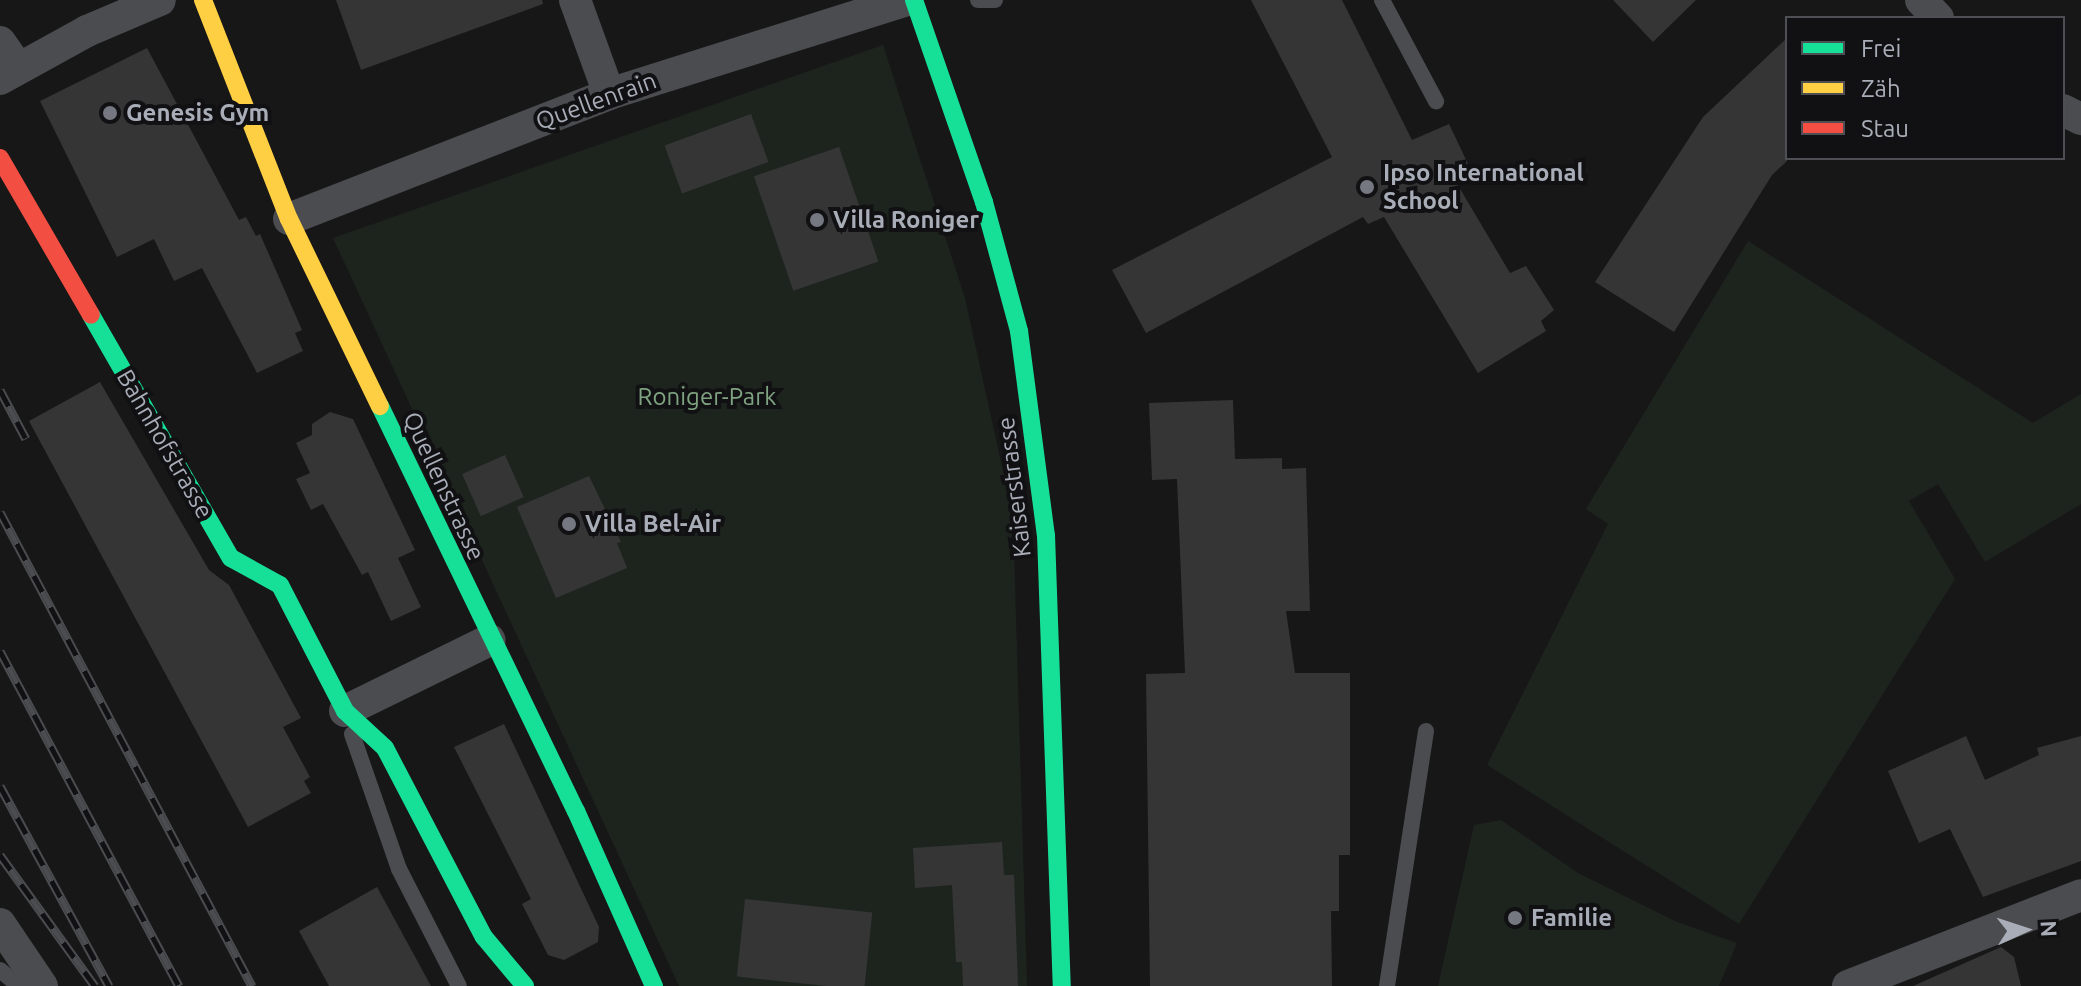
<!DOCTYPE html>
<meta charset="utf-8">
<style>
body{margin:0}
#map{position:relative;width:2081px;height:986px;overflow:hidden;background:#171717;font-family:Ubuntu,sans-serif}
div>[style]{position:absolute}
.green>*{inset:0;background:#1d241e}
.building>*{inset:0;background:#353536;transform-origin:0 0}
.lane>*{height:16px;margin:-8px;padding:0 8px;transform-origin:8px;border-radius:8px;background:#4b4c50}
.street>*{height:32px;margin:-16px;padding:0 16px;transform-origin:16px;border-radius:16px;background:#4b4c50}
.fast>*{height:18px;margin:-9px;padding:0 9px;transform-origin:9px;border-radius:9px;background:#16e098}
.slow>*{height:18px;margin:-9px;padding:0 9px;transform-origin:9px;border-radius:9px;background:#ffcf43}
.jam>*{height:18px;margin:-9px;padding:0 9px;transform-origin:9px;border-radius:9px;background:#f24e42}
.rail>*{height:9px;margin-top:-4.5px;transform-origin:0;background:repeating-linear-gradient(90deg,#111113 0 18px,#4b4c4f 0 36px);box-sizing:border-box;border-block:2px solid #4b4c4f}
.dots>*{width:22px;height:22px;translate:-50% -50%;box-sizing:border-box;border:4px solid #111113;border-radius:50%}
span{translate:-50% -50%;white-space:nowrap;text-align:center;line-height:1.15;-webkit-text-stroke:8px #111113;paint-order:stroke}
.street-label{font-size:24px;color:#a8adb8}
.poi-label{font-size:24px;color:#a8adb8;font-weight:700}
.left{translate:0 -50%;text-align:left}
.park-label{font-size:24px;color:#7fa381}
.legend{position:absolute;left:1785px;top:16px;width:280px;height:144px;box-sizing:border-box;background:#111113;border:2px solid #4d4f55;margin:0;padding:10px 14px;list-style:none;font-size:24px;color:#a8adb8}
.legend li{display:flex;align-items:center;gap:16px;height:40px}
.legend b{width:40px;border:2px solid #4d4f55}
.north{position:absolute;left:1985px;top:890px;width:80px;height:80px;-webkit-text-stroke:6px #111113;paint-order:stroke;rotate:87deg;font-size:22px;font-weight:700;line-height:32px;text-align:center;color:#a8adb8}
.north::after{content:'';display:block;margin:auto;width:28px;height:36px;background:#a8adb8;clip-path:polygon(50% 0,100% 100%,50% 72%,0 100%)}
</style>
<div id="map">
<div class="green">
<i style="clip-path:polygon(883px 45px,965px 298px,1013px 517px,1027px 986px,679px 986px,333px 238px)"></i>
<i style="clip-path:polygon(1748px 241px,2033px 423px,2081px 394px,2081px 504px,1985px 562px,1938px 484px,1909px 501px,1955px 579px,1739px 924px,1487px 765px,1608px 524px,1586px 509px)"></i>
<i style="clip-path:polygon(1501px 820px,1578px 873px,1677px 922px,1737px 943px,1719px 986px,1438px 986px,1474px 825px)"></i>
</div>
<div class="building">
<i style="clip-path:polygon(336px 0,542px 0,543px 4px,361px 70px)"></i>
<i style="clip-path:polygon(1251px 0,1342px 0,1412px 140px,1449px 124px,1469px 166px,1453px 177px,1510px 273px,1526px 266px,1554px 310px,1541px 321px,1546px 331px,1478px 373px,1384px 217px,1368px 224px,1363px 217px,1146px 333px,1112px 270px,1332px 157px)"></i>
<i style="clip-path:polygon(1613px 0,1696px 0,1653px 42px)"></i>
<i style="clip-path:polygon(1787px 38px,1787px 161px,1772px 175px,1674px 332px,1595px 282px,1703px 117px)"></i>
<i style="clip-path:polygon(147px 48px,239px 220px,246px 217px,256px 236px,260px 234px,302px 330px,295px 333px,303px 351px,257px 373px,202px 268px,174px 281px,154px 239px,117px 257px,40px 101px)"></i>
<i style="left:751px;top:114px;width:51px;height:92px;rotate:70deg"></i>
<i style="left:839px;top:147px;width:121px;height:90px;rotate:71deg"></i>
<i style="clip-path:polygon(100px 382px,209px 570px,229px 585px,301px 718px,283px 727px,310px 777px,304px 781px,311px 793px,248px 827px,29px 421px)"></i>
<i style="clip-path:polygon(1233px 400px,1235px 459px,1282px 458px,1282px 469px,1306px 468px,1310px 611px,1286px 611px,1295px 673px,1350px 673px,1350px 855px,1339px 855px,1339px 911px,1331px 911px,1332px 986px,1150px 986px,1146px 674px,1185px 673px,1177px 479px,1152px 480px,1149px 403px)"></i>
<i style="clip-path:polygon(330px 412px,353px 419px,415px 550px,398px 558px,421px 607px,391px 621px,368px 572px,362px 575px,323px 504px,311px 510px,296px 479px,310px 473px,296px 443px,312px 435px,312px 424px)"></i>
<i style="left:505px;top:455px;width:46px;height:47px;rotate:66deg"></i>
<i style="clip-path:polygon(589px 476px,621px 542px,617px 543px,627px 568px,556px 598px,517px 507px)"></i>
<i style="clip-path:polygon(504px 724px,599px 927px,598px 942px,564px 960px,548px 955px,522px 904px,531px 899px,454px 747px)"></i>
<i style="clip-path:polygon(1966px 736px,1985px 780px,2039px 755px,2037px 748px,2081px 736px,2081px 861px,1983px 897px,1950px 829px,1919px 843px,1888px 771px)"></i>
<i style="clip-path:polygon(1002px 842px,1004px 875px,1014px 875px,1018px 986px,963px 986px,962px 962px,956px 962px,952px 885px,915px 888px,913px 848px)"></i>
<i style="clip-path:polygon(377px 887px,431px 986px,329px 986px,299px 931px)"></i>
<i style="left:745px;top:899px;width:128px;height:78px;rotate:6deg"></i>
<i style="clip-path:polygon(2001px 947px,2014px 957px,2021px 986px,1913px 986px)"></i>
</div>
<div class="lane">
<i style="left:978px;top:0;width:17px"></i>
<i style="left:1382px;top:0;width:115px;rotate:61.9deg"></i>
<i style="left:352px;top:734px;width:143px;rotate:70.8deg"></i>
<i style="left:399px;top:869px;width:131px;rotate:62.9deg"></i>
<i style="left:0;top:970px;width:25px;rotate:40deg"></i>
<i style="left:1387px;top:986px;width:258px;rotate:-81.3deg"></i>
</div>
<div class="street">
<i style="left:575px;top:0;width:100px;rotate:70.1deg"></i>
<i style="left:1921px;top:0;width:25px;rotate:47deg"></i>
<i style="left:0;top:42px;width:32px;rotate:55deg"></i>
<i style="left:0;top:79px;width:99px;rotate:-28.9deg"></i>
<i style="left:87px;top:31px;width:79px;rotate:-23deg"></i>
<i style="left:2063px;top:110px;width:20px;rotate:27deg"></i>
<i style="left:289px;top:219px;width:344px;rotate:-21.3deg"></i>
<i style="left:609px;top:94px;width:312px;rotate:-17.5deg"></i>
<i style="left:345px;top:711px;width:161px;rotate:-26.1deg"></i>
<i style="left:0;top:924px;width:75px;rotate:55.9deg"></i>
<i style="left:1848px;top:986px;width:250px;rotate:-21.3deg"></i>
</div>
<div class="fast">
<i style="left:914px;top:0;width:214px;rotate:70.9deg"></i>
<i style="left:984px;top:202px;width:134px;rotate:74.8deg"></i>
<i style="left:1019px;top:331px;width:206px;rotate:82.5deg"></i>
<i style="left:1046px;top:535px;width:451px;rotate:88deg"></i>
<i style="left:91px;top:315px;width:280px;rotate:60.1deg"></i>
<i style="left:231px;top:558px;width:56px;rotate:28.9deg"></i>
<i style="left:280px;top:585px;width:142px;rotate:62.7deg"></i>
<i style="left:345px;top:711px;width:54px;rotate:42.8deg"></i>
<i style="left:385px;top:748px;width:213px;rotate:62.4deg"></i>
<i style="left:484px;top:937px;width:64px;rotate:50.1deg"></i>
<i style="left:380px;top:406px;width:450px;rotate:64.2deg"></i>
<i style="left:576px;top:811px;width:192px;rotate:66deg"></i>
</div>
<div class="slow">
<i style="left:203px;top:0;width:235px;rotate:68.6deg"></i>
<i style="left:289px;top:219px;width:208px;rotate:64.1deg"></i>
</div>
<div class="jam">
<i style="left:0;top:158px;width:181px;rotate:59.9deg"></i>
</div>
<div class="rail">
<i style="left:0;top:390px;width:55px;rotate:62deg"></i>
<i style="left:0;top:512px;width:537px;rotate:62deg"></i>
<i style="left:0;top:651px;width:380px;rotate:61.9deg"></i>
<i style="left:0;top:786px;width:228px;rotate:61.4deg"></i>
<i style="left:0;top:855px;width:162px;rotate:54.1deg"></i>
</div>
<div class="dots">
<i style="left:110px;top:113px;background:#757880"></i>
<i style="left:1367px;top:187px;background:#757880"></i>
<i style="left:817px;top:220px;background:#757880"></i>
<i style="left:569px;top:524px;background:#757880"></i>
<i style="left:1515px;top:918px;background:#757880"></i>
</div>
<div class="street-label">
<span style="left:596px;top:101px;rotate:-20deg">Quellenrain</span>
<span style="left:165px;top:444px;rotate:60deg">Bahnhofstrasse</span>
<span style="left:444px;top:486px;rotate:65deg">Quellenstrasse</span>
<span style="left:1014px;top:487px;rotate:-97deg">Kaiserstrasse</span>
</div>
<div class="poi-label">
<span class="left" style="left:126px;top:113px">Genesis Gym</span>
<span class="left" style="left:1383px;top:187px">Ipso International<br>School</span>
<span class="left" style="left:833px;top:220px">Villa Roniger</span>
<span class="left" style="left:585px;top:524px">Villa Bel-Air</span>
<span class="left" style="left:1531px;top:918px">Familie</span>
</div>
<div class="park-label">
<span style="left:707px;top:397px">Roniger-Park</span>
</div>
<ul class="legend">
<li><b style="height:10px;background:#16e098"></b>Frei</li>
<li><b style="height:10px;background:#ffcf43"></b>Zäh</li>
<li><b style="height:10px;background:#f24e42"></b>Stau</li>
</ul>
<div class="north">N</div>
</div>
